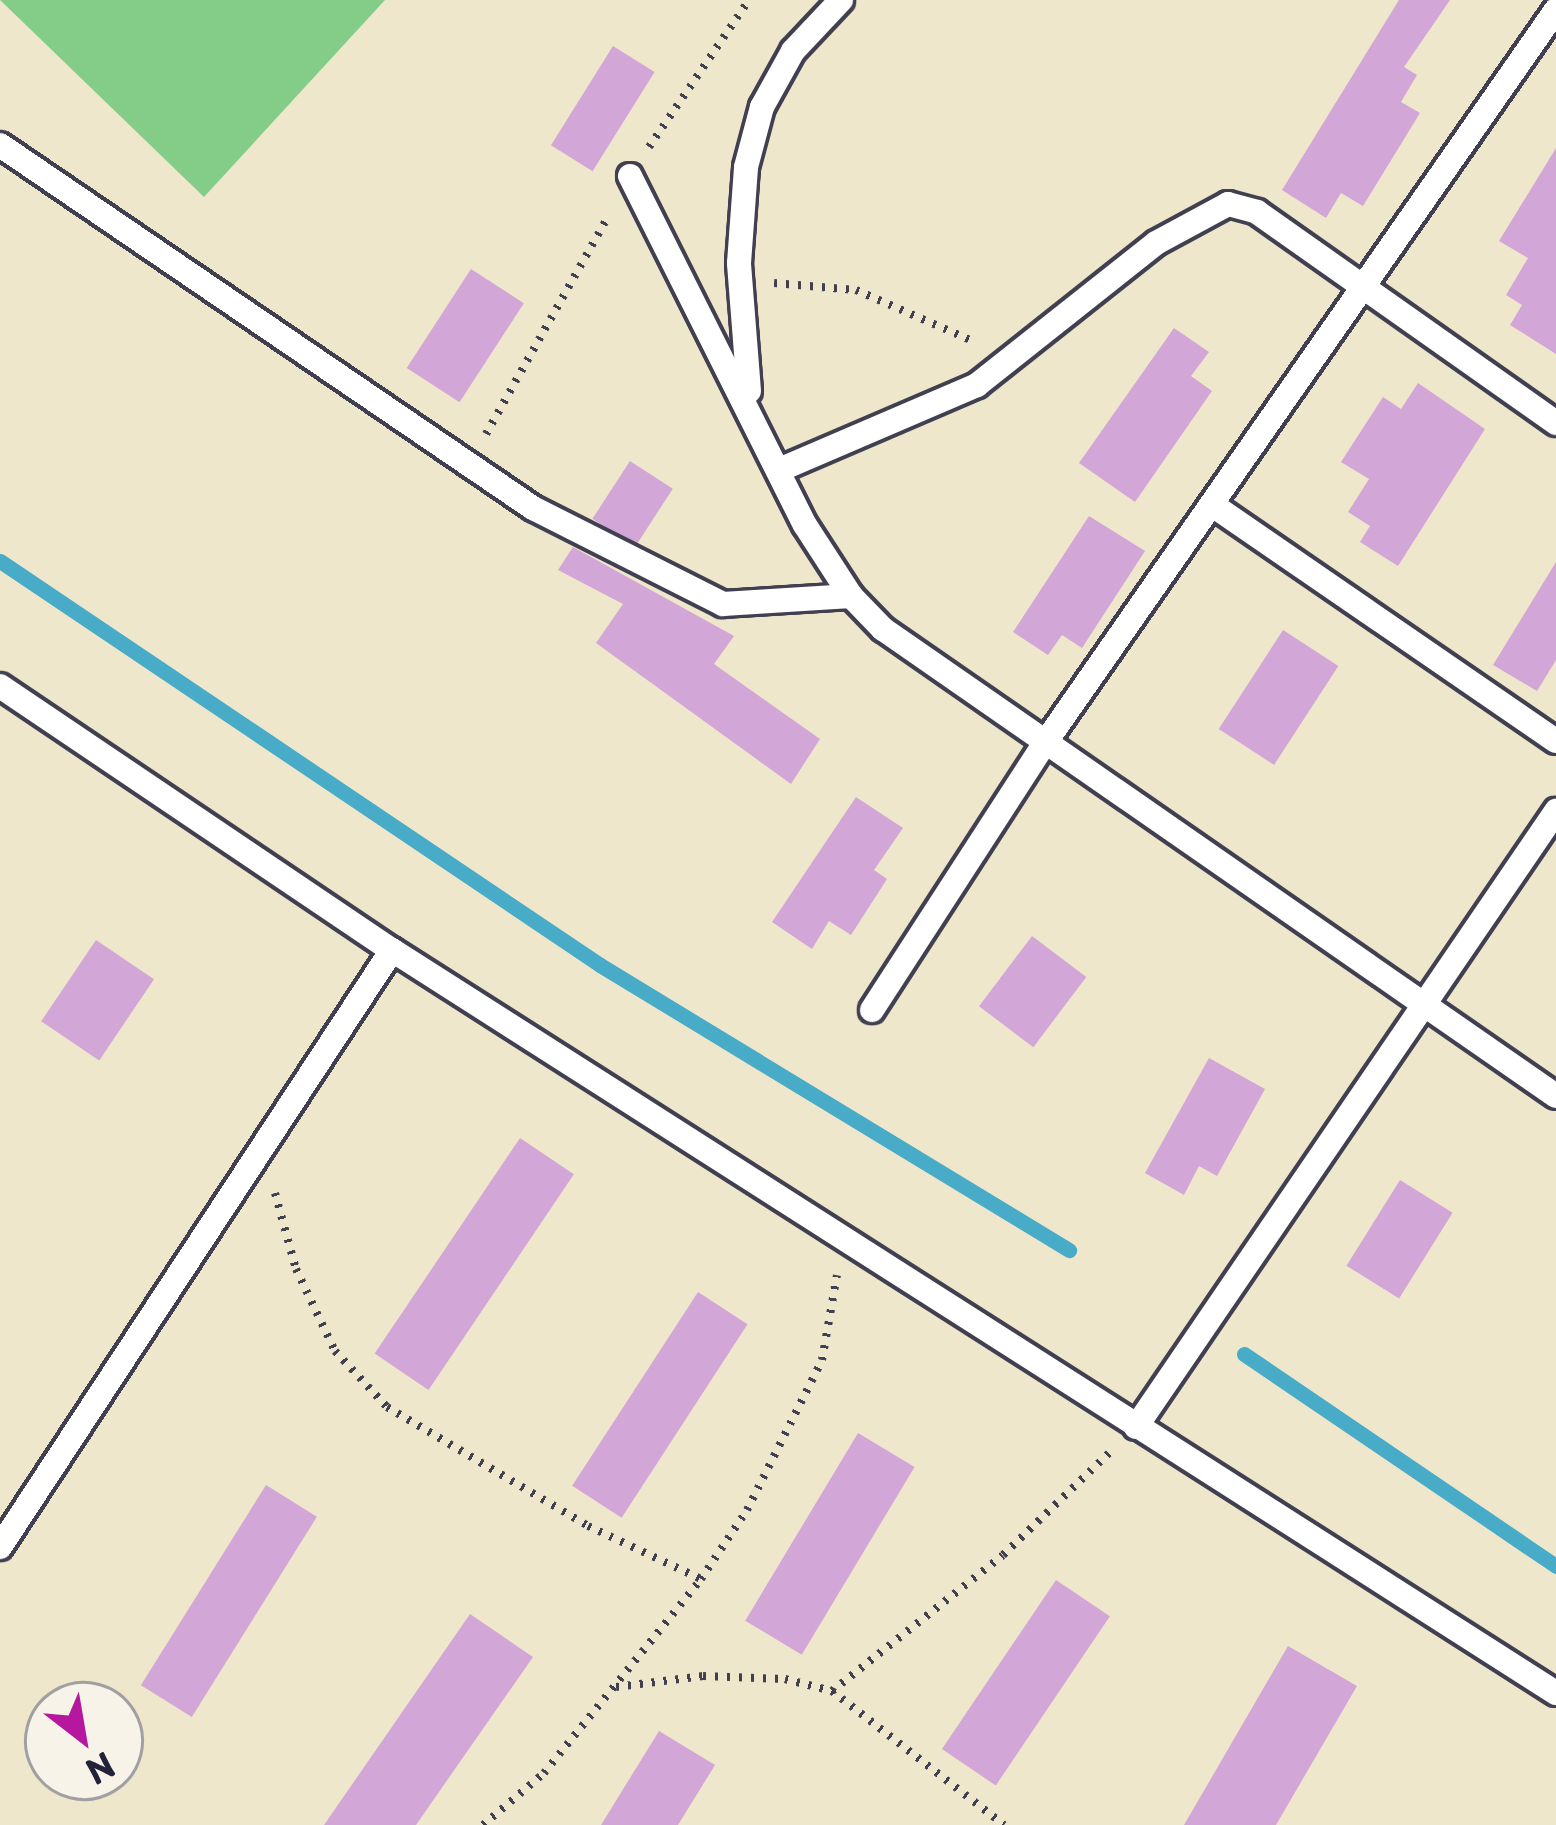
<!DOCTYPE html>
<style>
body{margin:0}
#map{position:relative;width:1556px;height:1825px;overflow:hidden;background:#efe7cc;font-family:"Playpen Sans",sans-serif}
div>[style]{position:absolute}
.green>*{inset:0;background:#84cd89}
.stream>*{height:15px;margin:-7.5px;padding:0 7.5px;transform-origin:7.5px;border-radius:7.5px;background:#48abc7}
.building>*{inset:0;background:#d2a6d7;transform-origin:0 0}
.path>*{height:8px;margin-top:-4px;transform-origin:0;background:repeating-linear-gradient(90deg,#414051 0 3px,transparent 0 12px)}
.roads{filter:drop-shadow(3px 0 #414051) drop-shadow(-3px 0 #414051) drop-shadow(0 3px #414051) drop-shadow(0 -3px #414051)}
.lane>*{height:24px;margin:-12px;padding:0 12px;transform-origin:12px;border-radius:12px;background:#fff}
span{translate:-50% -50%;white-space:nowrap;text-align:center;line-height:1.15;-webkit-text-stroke:12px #f7f3e8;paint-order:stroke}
.north{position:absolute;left:24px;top:1681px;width:120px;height:120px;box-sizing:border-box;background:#f7f3e8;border:3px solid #a29fa3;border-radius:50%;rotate:149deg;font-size:33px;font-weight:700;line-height:48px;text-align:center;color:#22223b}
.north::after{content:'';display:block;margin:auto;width:42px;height:54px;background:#b5179e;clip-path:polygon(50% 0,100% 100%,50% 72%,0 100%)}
</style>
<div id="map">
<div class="green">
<i style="clip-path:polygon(0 0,385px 0,204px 197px)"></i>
</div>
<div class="stream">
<i style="left:0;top:561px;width:723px;rotate:33.95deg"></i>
<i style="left:600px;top:965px;width:549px;rotate:31.29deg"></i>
<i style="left:1244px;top:1354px;width:377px;rotate:34.2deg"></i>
</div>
<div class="building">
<i style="clip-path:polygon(1399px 0,1450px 0,1404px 67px,1417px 75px,1401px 102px,1420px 113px,1363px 206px,1341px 193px,1326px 218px,1282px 190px)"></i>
<i style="left:613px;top:46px;width:49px;height:117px;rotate:32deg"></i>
<i style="clip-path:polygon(1556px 148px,1556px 354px,1510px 325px,1522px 305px,1506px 295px,1528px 258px,1499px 241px)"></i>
<i style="left:471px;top:269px;width:63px;height:118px;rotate:33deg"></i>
<i style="clip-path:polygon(1174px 328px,1209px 352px,1191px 376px,1212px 391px,1135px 502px,1079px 463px)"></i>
<i style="clip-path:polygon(1418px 383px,1485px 429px,1398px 566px,1360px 542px,1370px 526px,1348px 512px,1369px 479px,1341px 462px,1383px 397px,1401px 409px)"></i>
<i style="left:630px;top:461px;width:51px;height:69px;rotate:33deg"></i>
<i style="clip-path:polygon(1089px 516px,1145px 551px,1082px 648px,1062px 635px,1048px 655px,1013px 632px)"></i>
<i style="clip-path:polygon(573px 547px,734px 636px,714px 664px,820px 739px,791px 784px,596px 643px,623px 604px,558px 570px)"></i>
<i style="clip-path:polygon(1556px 562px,1556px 660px,1537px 691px,1493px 665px)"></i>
<i style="left:1283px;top:630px;width:66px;height:118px;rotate:33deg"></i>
<i style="clip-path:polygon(856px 797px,903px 828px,874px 870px,887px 879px,851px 935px,829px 921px,812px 949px,772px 922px)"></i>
<i style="left:1032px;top:936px;width:68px;height:88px;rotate:37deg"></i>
<i style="left:96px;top:940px;width:70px;height:98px;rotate:34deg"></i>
<i style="clip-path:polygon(1209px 1058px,1265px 1089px,1217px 1176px,1199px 1166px,1184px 1195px,1145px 1173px)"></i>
<i style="left:520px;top:1138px;width:65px;height:260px;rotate:34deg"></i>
<i style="left:1400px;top:1180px;width:62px;height:101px;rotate:32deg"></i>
<i style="left:698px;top:1292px;width:59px;height:231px;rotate:33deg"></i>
<i style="left:858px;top:1433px;width:66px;height:219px;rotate:31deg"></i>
<i style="left:266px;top:1485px;width:60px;height:236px;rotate:32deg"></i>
<i style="left:1056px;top:1580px;width:65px;height:204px;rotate:34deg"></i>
<i style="clip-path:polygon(470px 1614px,533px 1657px,416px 1825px,324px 1825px)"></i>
<i style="clip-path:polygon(1288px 1646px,1357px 1686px,1276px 1825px,1184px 1825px)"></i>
<i style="clip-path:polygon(659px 1731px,715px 1765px,678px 1825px,601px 1825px)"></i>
</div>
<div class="path">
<i style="left:649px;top:147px;width:178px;rotate:-55.8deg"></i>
<i style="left:774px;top:283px;width:82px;rotate:4.9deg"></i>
<i style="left:856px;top:290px;width:130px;rotate:23.6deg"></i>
<i style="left:486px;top:434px;width:249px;rotate:-60.7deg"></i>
<i style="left:275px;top:1193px;width:79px;rotate:74.6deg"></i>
<i style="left:296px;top:1269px;width:91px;rotate:64.6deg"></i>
<i style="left:335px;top:1351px;width:76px;rotate:47.1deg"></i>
<i style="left:387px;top:1407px;width:234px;rotate:30.6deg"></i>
<i style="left:588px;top:1526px;width:125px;rotate:25.1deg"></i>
<i style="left:616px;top:1687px;width:88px;rotate:-7.2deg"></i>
<i style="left:703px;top:1676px;width:82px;rotate:2.1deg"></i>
<i style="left:785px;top:1679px;width:49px;rotate:14.3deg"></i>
<i style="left:832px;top:1691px;width:218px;rotate:37.9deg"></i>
<i style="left:832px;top:1691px;width:218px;rotate:-38.5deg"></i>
<i style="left:1003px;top:1555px;width:147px;rotate:-43.9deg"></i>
<i style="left:483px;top:1825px;width:80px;rotate:-40.4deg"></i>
<i style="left:544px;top:1773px;width:250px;rotate:-51deg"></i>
<i style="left:701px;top:1579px;width:83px;rotate:-56.3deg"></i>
<i style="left:747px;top:1510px;width:168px;rotate:-63.4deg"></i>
<i style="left:822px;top:1360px;width:86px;rotate:-80deg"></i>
</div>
<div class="roads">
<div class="lane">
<i style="left:0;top:145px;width:645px;rotate:34.26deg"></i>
<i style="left:533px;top:508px;width:213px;rotate:26.8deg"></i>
<i style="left:723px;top:604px;width:128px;rotate:-3.6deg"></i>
<i style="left:630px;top:176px;width:390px;rotate:63.4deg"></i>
<i style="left:805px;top:525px;width:85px;rotate:57.1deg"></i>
<i style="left:851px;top:596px;width:46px;rotate:45.9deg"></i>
<i style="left:883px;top:629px;width:819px;rotate:34.76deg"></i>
<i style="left:749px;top:391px;width:128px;rotate:-94.5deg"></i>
<i style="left:739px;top:263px;width:96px;rotate:-85.8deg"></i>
<i style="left:746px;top:167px;width:62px;rotate:-75.1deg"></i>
<i style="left:762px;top:107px;width:64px;rotate:-61deg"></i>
<i style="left:793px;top:51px;width:70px;rotate:-46.7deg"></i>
<i style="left:779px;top:470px;width:215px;rotate:-23.2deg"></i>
<i style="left:977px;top:385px;width:228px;rotate:-38.4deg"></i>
<i style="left:1156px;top:243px;width:82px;rotate:-28.4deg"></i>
<i style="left:1228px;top:204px;width:30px;rotate:15deg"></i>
<i style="left:1257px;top:212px;width:366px;rotate:35.2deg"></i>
<i style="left:1214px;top:506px;width:415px;rotate:34.5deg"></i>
<i style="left:0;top:686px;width:473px;rotate:34deg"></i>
<i style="left:392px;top:950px;width:1381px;rotate:32.55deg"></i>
<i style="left:872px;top:1010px;width:318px;rotate:-57.1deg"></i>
<i style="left:1045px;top:743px;width:894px;rotate:-55.12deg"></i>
<i style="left:1136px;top:1427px;width:746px;rotate:-55.71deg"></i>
<i style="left:0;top:1547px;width:714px;rotate:-56.71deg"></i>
</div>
</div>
<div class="north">N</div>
</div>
